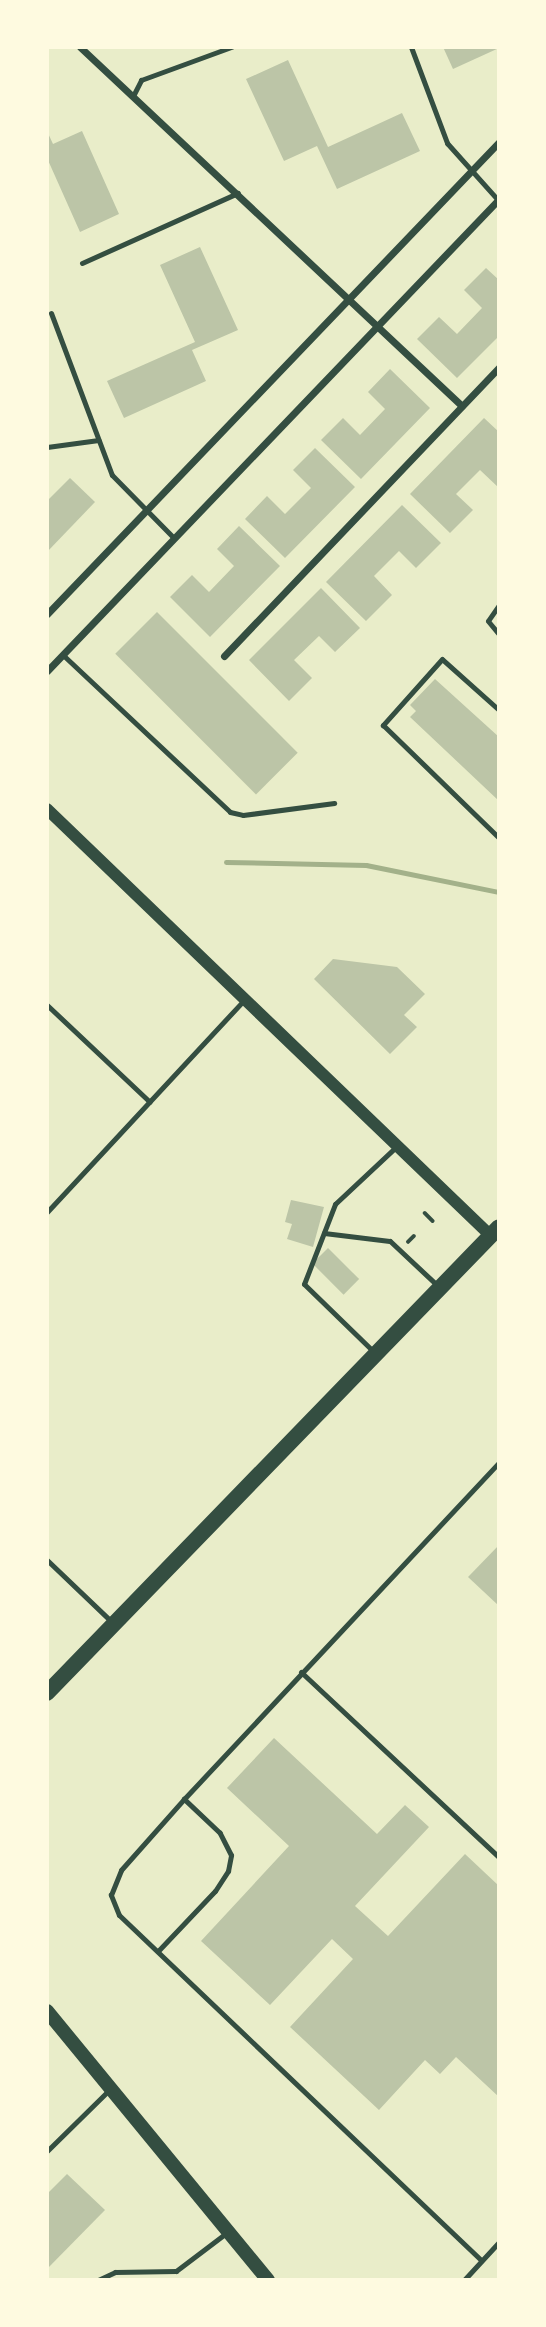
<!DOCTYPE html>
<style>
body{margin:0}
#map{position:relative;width:546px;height:2327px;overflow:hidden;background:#e9edc9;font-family:Poppins,sans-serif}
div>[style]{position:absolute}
.stream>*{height:5px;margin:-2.5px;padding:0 2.5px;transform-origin:2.5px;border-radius:2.5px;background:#a3b18a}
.building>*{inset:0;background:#bcc5a7;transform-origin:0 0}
.path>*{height:3.5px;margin:-1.75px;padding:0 1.75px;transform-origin:1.75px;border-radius:1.75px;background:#344e41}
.service>*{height:5px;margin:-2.5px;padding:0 2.5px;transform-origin:2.5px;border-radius:2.5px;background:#344e41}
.minor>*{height:7px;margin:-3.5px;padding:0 3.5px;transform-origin:3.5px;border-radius:3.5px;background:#344e41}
.tertiary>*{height:12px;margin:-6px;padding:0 6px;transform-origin:6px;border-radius:6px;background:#344e41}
.secondary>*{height:14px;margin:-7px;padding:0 7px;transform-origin:7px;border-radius:7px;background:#344e41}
.primary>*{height:16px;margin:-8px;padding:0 8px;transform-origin:8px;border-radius:8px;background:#344e41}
span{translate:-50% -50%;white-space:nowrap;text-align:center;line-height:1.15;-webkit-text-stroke:7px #fefae0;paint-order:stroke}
.frame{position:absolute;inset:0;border:49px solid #fefae0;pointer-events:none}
</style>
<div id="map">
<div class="stream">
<i style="left:226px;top:862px;width:140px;rotate:1.2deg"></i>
<i style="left:366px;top:865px;width:136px;rotate:11.5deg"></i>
</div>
<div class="building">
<i style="clip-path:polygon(443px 47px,499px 47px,499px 48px,453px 69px)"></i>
<i style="clip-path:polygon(288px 60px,328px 147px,402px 113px,420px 151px,337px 189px,317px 146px,284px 161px,246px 79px)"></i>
<i style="clip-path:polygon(47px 131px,53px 144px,82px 131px,119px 214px,80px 232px,47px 158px)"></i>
<i style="clip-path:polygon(200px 247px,238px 330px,192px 350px,206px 381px,124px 418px,107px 381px,195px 342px,160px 265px)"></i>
<i style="clip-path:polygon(486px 268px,499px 280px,499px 336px,457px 378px,417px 339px,439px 317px,457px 334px,482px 308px,464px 290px)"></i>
<i style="clip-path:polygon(390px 369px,430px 408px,361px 479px,321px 440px,343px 418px,360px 435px,385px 409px,368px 392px)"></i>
<i style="clip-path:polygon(484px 418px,499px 432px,499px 488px,480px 470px,456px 494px,473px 510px,450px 533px,410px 494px)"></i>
<i style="clip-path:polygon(315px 448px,355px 487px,285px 558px,245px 519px,267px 496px,285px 514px,311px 488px,293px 470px)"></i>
<i style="clip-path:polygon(70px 478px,95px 502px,47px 552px,47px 501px)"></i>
<i style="clip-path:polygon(402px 505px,441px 543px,416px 568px,399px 551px,374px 576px,392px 595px,366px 621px,326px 582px)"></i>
<i style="clip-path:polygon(239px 526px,280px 566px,210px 637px,170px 597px,192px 575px,209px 592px,234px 566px,217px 549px)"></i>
<i style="clip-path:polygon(321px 588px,360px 628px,335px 652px,319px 636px,294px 660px,312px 678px,289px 701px,249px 660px)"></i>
<i style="left:157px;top:612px;width:199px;height:59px;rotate:45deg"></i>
<i style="clip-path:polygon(435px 679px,499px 737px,499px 801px,410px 717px,416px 711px,410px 705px)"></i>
<i style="clip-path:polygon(333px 959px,397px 967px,425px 994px,404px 1015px,417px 1027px,390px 1054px,314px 979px)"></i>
<i style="clip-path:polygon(291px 1200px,324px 1207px,313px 1247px,287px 1239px,292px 1224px,285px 1222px)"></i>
<i style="left:328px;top:1248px;width:44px;height:22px;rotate:45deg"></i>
<i style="clip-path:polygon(499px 1545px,499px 1606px,468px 1577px)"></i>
<i style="clip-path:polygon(274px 1738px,377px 1834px,405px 1805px,429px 1827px,355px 1906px,388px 1936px,465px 1854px,499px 1886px,499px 2097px,456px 2057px,440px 2074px,425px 2060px,379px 2110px,290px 2027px,353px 1959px,332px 1939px,270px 2005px,201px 1941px,289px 1846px,227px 1788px)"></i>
<i style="clip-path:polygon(67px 2174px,105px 2210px,47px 2269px,47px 2194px)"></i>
</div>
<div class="path">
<i style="left:425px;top:1213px;width:11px;rotate:45deg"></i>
<i style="left:408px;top:1242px;width:8px;rotate:-45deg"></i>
</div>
<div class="service">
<i style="left:411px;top:47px;width:103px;rotate:69.4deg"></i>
<i style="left:447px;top:143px;width:76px;rotate:48.2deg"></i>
<i style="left:133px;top:96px;width:18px;rotate:-63deg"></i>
<i style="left:141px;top:80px;width:96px;rotate:-20.1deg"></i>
<i style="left:82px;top:263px;width:171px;rotate:-24.2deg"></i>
<i style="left:51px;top:313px;width:173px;rotate:69.4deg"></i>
<i style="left:112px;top:475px;width:88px;rotate:45.5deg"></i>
<i style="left:47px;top:447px;width:52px;rotate:-7.7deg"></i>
<i style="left:499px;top:605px;width:19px;rotate:125deg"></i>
<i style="left:488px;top:621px;width:17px;rotate:50deg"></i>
<i style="left:63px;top:655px;width:229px;rotate:43.2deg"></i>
<i style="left:230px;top:812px;width:13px;rotate:13deg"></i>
<i style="left:243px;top:815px;width:92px;rotate:-7.5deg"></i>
<i style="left:499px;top:710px;width:76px;rotate:-138.2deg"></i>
<i style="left:442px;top:659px;width:89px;rotate:131.8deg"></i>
<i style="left:383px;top:725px;width:162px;rotate:44.2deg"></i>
<i style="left:47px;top:1005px;width:141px;rotate:43.3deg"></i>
<i style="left:47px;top:1212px;width:291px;rotate:-47.1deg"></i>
<i style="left:324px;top:1233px;width:66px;rotate:6.9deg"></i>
<i style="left:390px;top:1241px;width:66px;rotate:43.2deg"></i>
<i style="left:375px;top:1353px;width:99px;rotate:-135.8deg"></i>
<i style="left:304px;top:1284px;width:86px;rotate:-68.8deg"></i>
<i style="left:335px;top:1204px;width:85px;rotate:-43.1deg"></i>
<i style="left:47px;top:1560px;width:91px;rotate:43.7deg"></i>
<i style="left:301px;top:1672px;width:271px;rotate:43.1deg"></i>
<i style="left:158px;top:1951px;width:83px;rotate:-46.5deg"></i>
<i style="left:215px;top:1891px;width:24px;rotate:-57deg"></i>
<i style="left:228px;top:1871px;width:16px;rotate:-79deg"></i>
<i style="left:231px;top:1855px;width:25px;rotate:-117deg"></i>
<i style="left:220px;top:1833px;width:50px;rotate:-136.6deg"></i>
<i style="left:47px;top:2151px;width:88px;rotate:-44.5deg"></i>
<i style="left:481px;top:2260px;width:500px;rotate:-136.38deg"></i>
<i style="left:119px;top:1915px;width:22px;rotate:-112deg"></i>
<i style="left:111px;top:1895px;width:27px;rotate:-68deg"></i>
<i style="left:121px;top:1870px;width:95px;rotate:-48.4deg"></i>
<i style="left:184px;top:1799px;width:461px;rotate:-46.9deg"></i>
<i style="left:98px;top:2280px;width:19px;rotate:-25deg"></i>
<i style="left:115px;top:2272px;width:61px;rotate:-0.9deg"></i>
<i style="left:176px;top:2271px;width:63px;rotate:-37.2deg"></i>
<i style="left:464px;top:2280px;width:52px;rotate:-47.4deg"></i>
</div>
<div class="minor">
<i style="left:80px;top:47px;width:524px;rotate:43.22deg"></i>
<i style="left:47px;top:614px;width:654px;rotate:-46.24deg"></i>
<i style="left:224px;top:656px;width:399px;rotate:-46.4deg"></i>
<i style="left:47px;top:671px;width:654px;rotate:-46.24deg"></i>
</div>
<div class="tertiary">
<i style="left:47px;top:809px;width:616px;rotate:43.88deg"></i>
</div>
<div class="secondary">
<i style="left:47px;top:2011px;width:348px;rotate:50.6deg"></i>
</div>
<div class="primary">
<i style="left:47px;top:1693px;width:649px;rotate:-45.87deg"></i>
</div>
<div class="frame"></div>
</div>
